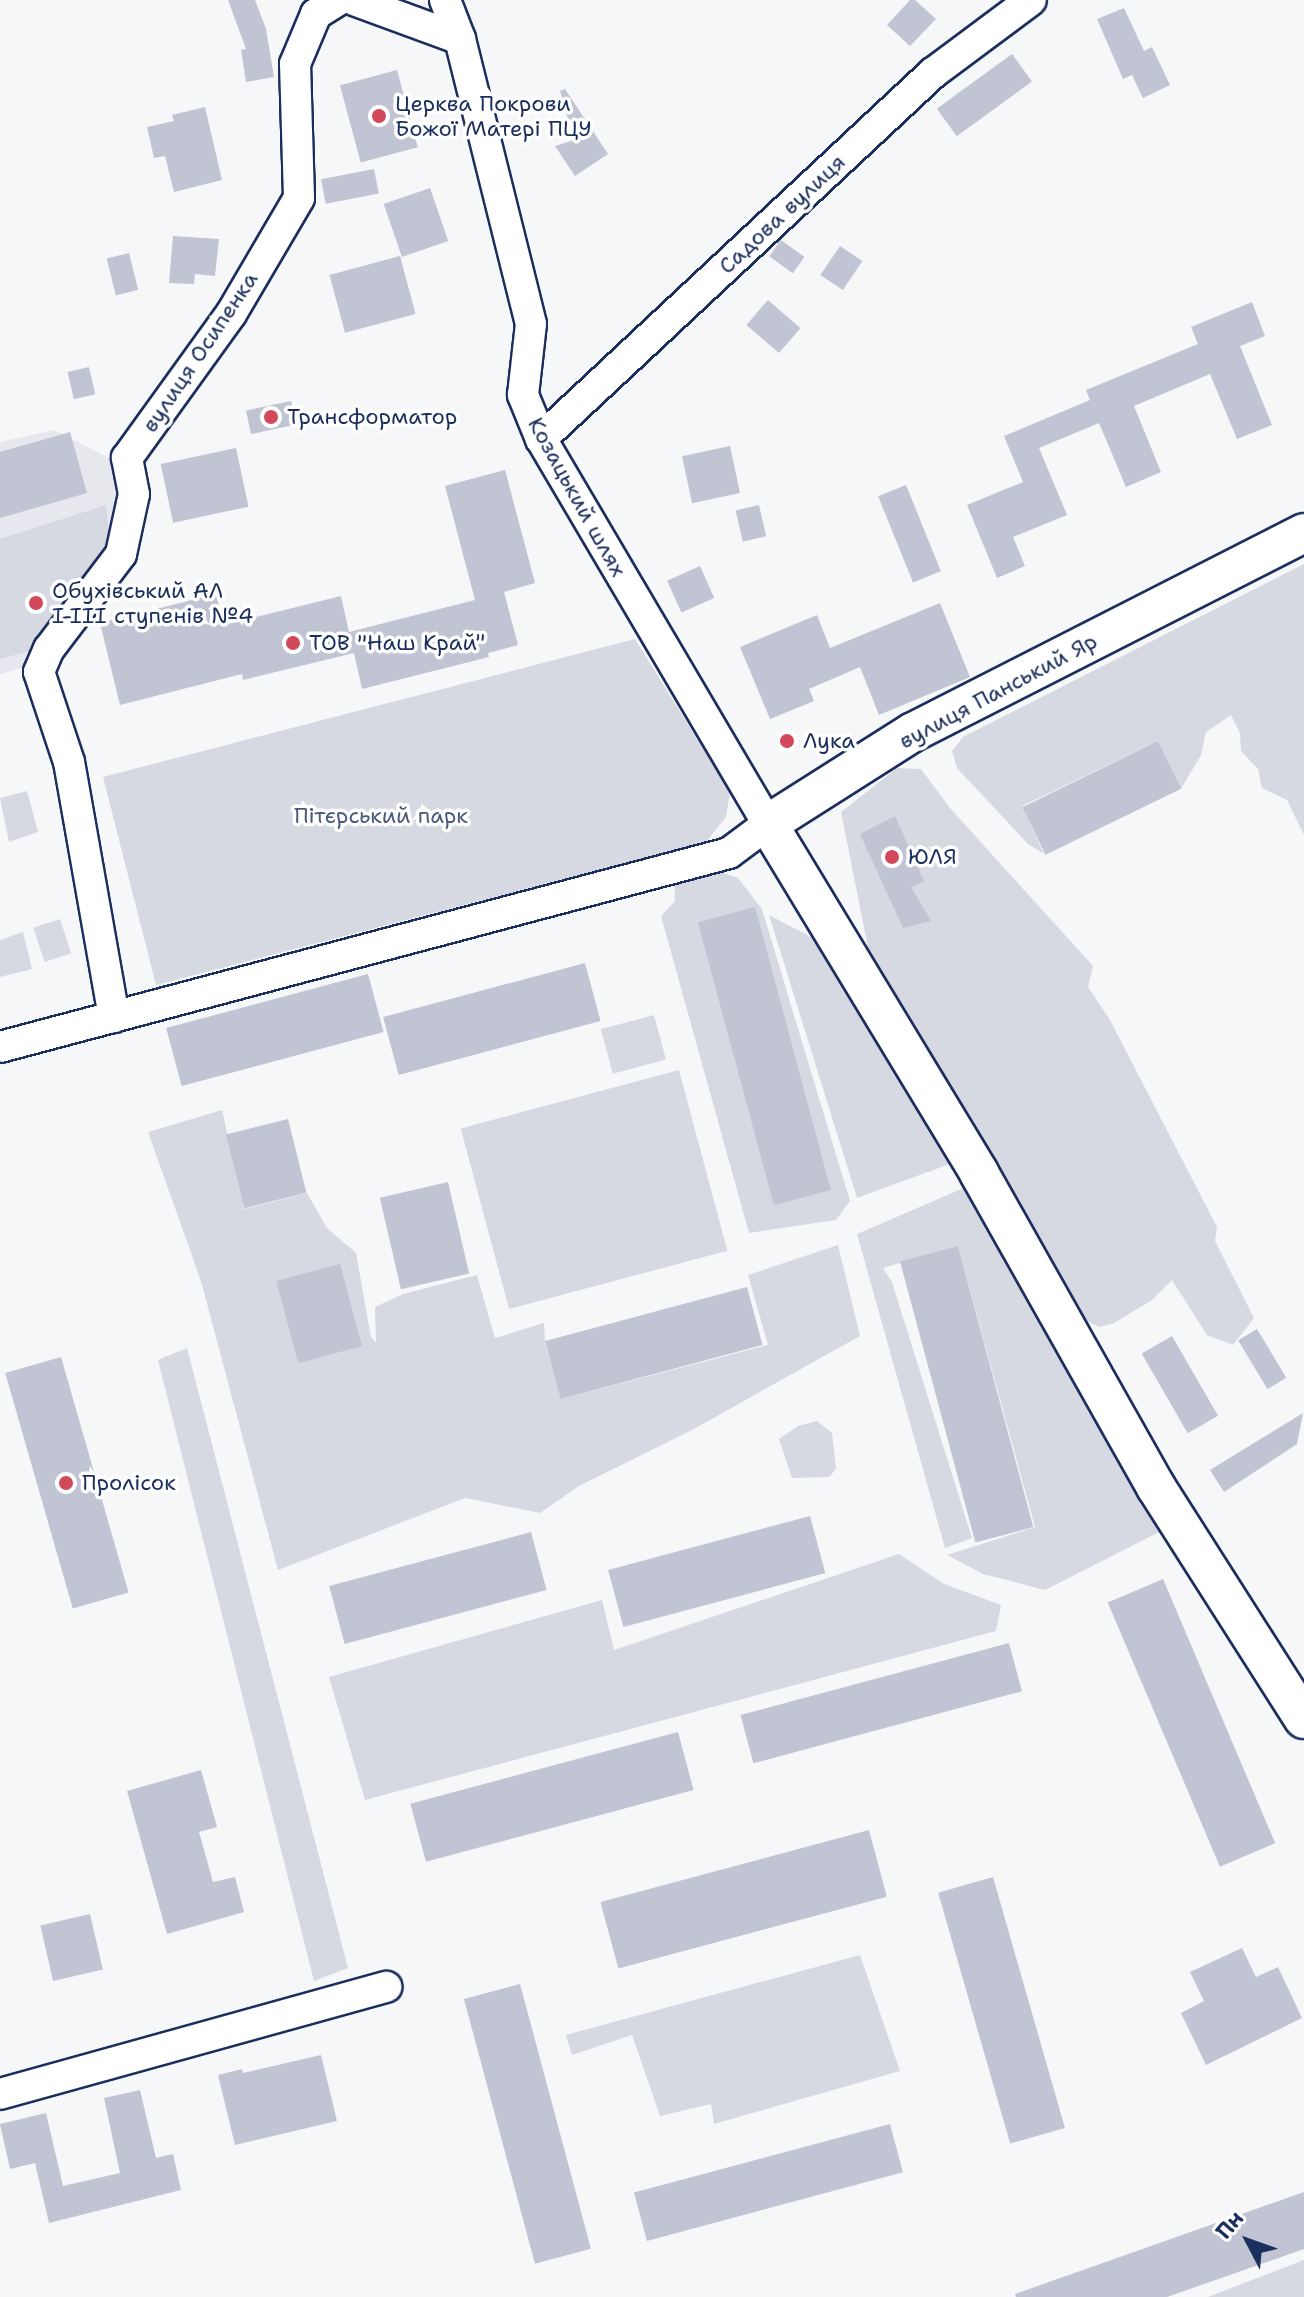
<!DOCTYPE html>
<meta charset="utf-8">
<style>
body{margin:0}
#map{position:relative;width:1304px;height:2297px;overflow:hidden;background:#f6f7f9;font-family:"Shantell Sans",sans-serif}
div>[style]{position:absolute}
.built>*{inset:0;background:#e6e8ee}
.green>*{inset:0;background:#d6d9e2;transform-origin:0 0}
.building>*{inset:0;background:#c0c4d3;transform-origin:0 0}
.roads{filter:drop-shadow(2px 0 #1b2f5e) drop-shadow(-2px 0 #1b2f5e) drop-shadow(0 2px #1b2f5e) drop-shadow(0 -2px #1b2f5e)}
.minor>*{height:30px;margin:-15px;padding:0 15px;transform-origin:15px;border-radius:15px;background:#fff}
.tertiary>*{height:38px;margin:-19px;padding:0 19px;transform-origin:19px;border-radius:19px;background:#fff}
.dots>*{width:22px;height:22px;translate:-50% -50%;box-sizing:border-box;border:4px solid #fff;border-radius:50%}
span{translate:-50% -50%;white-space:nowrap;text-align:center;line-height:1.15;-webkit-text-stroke:7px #fff;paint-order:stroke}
.poi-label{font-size:22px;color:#1b2f5e}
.left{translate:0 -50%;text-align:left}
.street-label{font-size:22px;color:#1b2f5e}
.park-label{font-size:22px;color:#4a5a7f}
.north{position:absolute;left:1208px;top:2201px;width:80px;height:80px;-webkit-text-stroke:6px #fff;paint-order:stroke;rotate:311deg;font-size:22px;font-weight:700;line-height:32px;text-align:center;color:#1b2f5e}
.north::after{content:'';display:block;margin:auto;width:28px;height:36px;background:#1b2f5e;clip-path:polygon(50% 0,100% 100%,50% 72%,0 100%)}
</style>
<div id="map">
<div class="built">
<i style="clip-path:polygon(54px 430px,117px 462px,125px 491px,118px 539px,26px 667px,0 674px,0 442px)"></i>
</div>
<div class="green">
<i style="clip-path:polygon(106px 505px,111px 552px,40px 648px,0 659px,0 539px)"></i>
<i style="clip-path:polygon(1304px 564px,1304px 835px,1287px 800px,1262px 788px,1258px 769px,1241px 751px,1240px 733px,1231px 715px,1206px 732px,1201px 755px,1181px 789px,1158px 741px,1022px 806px,1044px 854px,1028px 844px,957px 768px,952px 751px,963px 737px)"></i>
<i style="clip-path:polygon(635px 639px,730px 792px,726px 817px,706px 842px,156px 985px,103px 777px)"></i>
<i style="clip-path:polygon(897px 768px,921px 769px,950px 808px,1093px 966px,1088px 987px,1110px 1020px,1217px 1227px,1215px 1241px,1254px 1318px,1233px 1345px,1207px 1335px,1172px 1280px,1152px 1300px,1114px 1323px,1099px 1327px,1087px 1321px,882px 986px,870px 958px,841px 812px)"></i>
<i style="clip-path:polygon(27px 791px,38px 832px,9px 842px,0 798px)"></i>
<i style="clip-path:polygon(709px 868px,738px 878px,762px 909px,850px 1201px,836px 1220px,749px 1233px,661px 916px,675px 901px,674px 880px)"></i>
<i style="clip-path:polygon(769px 915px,830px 947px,958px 1161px,857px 1198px)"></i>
<i style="left:60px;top:919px;width:36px;height:28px;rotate:72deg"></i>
<i style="clip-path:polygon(23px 932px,32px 969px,0 977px,0 940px)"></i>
<i style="left:654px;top:1015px;width:46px;height:55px;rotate:75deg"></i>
<i style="left:679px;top:1070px;width:187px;height:226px;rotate:75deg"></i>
<i style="clip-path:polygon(222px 1110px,244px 1209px,307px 1193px,327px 1228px,356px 1253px,371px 1337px,376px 1342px,375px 1307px,403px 1294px,477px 1275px,495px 1338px,544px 1323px,545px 1342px,561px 1399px,768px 1345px,748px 1275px,838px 1245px,860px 1336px,692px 1430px,579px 1486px,540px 1513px,465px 1498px,278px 1570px,201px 1281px,148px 1132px)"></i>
<i style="clip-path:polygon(973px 1184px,1169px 1527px,1045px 1590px,983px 1574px,947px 1555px,1035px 1527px,958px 1246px,883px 1268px,892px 1282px,972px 1538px,945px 1548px,857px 1234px)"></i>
<i style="clip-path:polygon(187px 1348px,348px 1968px,314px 1981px,158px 1360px)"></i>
<i style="clip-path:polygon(817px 1421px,832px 1433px,836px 1469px,829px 1477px,792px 1478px,779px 1439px,798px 1426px)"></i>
<i style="clip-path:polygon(899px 1554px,944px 1584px,1001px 1605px,996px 1631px,365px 1800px,329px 1677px,602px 1600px,614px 1650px)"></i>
<i style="clip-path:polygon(860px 1955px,900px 2071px,714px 2124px,711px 2104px,660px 2116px,632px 2035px,572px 2055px,566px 2035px)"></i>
<i style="clip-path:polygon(1304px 2260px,1304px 2297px,1208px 2297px)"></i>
</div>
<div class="building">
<i style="clip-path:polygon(228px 0,255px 0,266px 29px,274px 77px,246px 82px,241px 50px,246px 49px)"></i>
<i style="clip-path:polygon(910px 0,915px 0,936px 19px,910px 46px,887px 25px)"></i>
<i style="clip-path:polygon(1124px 8px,1144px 51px,1152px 47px,1170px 85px,1143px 98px,1132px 75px,1123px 79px,1097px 19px)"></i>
<i style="left:1012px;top:54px;width:34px;height:93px;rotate:54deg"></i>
<i style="left:397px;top:70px;width:80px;height:59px;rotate:75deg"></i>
<i style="clip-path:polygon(565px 89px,608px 154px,575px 176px,555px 146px,574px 140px,560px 91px)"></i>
<i style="clip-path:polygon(205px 107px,222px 180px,174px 192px,165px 156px,154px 158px,147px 127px,174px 121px,172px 115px)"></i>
<i style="left:374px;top:169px;width:25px;height:54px;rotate:79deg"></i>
<i style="left:430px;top:188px;width:56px;height:49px;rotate:71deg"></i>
<i style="clip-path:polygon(173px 236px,219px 239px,215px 276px,195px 274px,194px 284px,169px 283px)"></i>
<i style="left:781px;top:240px;width:29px;height:20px;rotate:36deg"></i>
<i style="left:840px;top:246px;width:27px;height:35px;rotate:34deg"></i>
<i style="left:129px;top:253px;width:38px;height:23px;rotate:76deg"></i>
<i style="left:400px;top:256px;width:60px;height:73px;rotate:75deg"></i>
<i style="left:768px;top:300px;width:43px;height:33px;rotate:41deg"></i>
<i style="clip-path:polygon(1252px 302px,1265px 336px,1240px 346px,1272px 425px,1237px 439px,1210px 374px,1134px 406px,1161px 472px,1126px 487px,1099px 423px,1039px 448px,1067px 515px,1013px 537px,1025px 566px,997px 578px,967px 505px,1023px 482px,1004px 436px,1090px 400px,1086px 390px,1198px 344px,1191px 327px)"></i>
<i style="left:89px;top:367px;width:28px;height:22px;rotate:77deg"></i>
<i style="left:291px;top:401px;width:24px;height:46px;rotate:78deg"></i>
<i style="clip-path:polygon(70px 432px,87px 493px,0 518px,0 452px)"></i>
<i style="left:730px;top:446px;width:48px;height:49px;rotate:78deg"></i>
<i style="left:236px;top:448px;width:60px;height:77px;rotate:78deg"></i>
<i style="clip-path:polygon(505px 470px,535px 583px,504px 592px,518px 645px,488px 653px,489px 657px,362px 689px,354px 653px,243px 680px,242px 674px,120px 705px,100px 623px,216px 594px,224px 625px,341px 596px,349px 632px,475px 600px,445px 486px)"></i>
<i style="left:906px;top:485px;width:93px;height:30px;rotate:68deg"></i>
<i style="left:759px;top:505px;width:32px;height:24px;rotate:77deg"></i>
<i style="left:700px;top:566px;width:35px;height:36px;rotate:66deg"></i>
<i style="clip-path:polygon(940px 603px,970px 677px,879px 715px,860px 667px,809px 689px,814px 701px,770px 719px,740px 647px,817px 615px,830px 648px)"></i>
<i style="left:1158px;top:741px;width:53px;height:151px;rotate:64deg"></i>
<i style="clip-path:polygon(895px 816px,924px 881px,911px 887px,931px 921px,903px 928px,860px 834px)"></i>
<i style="left:755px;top:907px;width:293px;height:59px;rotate:75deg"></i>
<i style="left:585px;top:963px;width:60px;height:209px;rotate:75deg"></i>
<i style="left:368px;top:974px;width:60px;height:209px;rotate:75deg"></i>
<i style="left:288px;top:1119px;width:76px;height:64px;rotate:76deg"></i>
<i style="left:448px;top:1182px;width:94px;height:70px;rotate:77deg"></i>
<i style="left:958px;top:1246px;width:291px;height:60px;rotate:75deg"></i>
<i style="left:340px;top:1264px;width:85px;height:66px;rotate:75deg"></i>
<i style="left:747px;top:1287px;width:60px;height:209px;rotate:75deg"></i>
<i style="left:1257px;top:1329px;width:57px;height:22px;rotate:59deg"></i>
<i style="left:1172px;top:1336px;width:92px;height:35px;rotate:60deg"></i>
<i style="left:61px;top:1357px;width:245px;height:58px;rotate:74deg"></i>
<i style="clip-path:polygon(1303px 1413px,1297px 1444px,1224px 1492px,1210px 1470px)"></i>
<i style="left:810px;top:1516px;width:59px;height:209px;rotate:75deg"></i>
<i style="left:531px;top:1532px;width:60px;height:209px;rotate:75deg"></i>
<i style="left:1163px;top:1579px;width:287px;height:60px;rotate:67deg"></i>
<i style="left:1009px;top:1643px;width:50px;height:278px;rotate:75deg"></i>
<i style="left:678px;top:1732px;width:60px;height:277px;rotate:75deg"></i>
<i style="clip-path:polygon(201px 1770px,217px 1827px,199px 1832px,213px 1882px,235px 1877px,244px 1912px,167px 1934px,127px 1791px)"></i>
<i style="left:869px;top:1830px;width:69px;height:278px;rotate:75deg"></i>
<i style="left:993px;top:1877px;width:261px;height:57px;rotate:74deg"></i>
<i style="left:90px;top:1914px;width:57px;height:51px;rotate:77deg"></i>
<i style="clip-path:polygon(1242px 1948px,1256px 1977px,1278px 1967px,1302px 2018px,1206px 2065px,1181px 2013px,1204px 2001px,1190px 1972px)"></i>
<i style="left:520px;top:1984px;width:274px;height:58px;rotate:75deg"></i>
<i style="clip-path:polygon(321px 2055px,337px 2121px,235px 2145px,218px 2075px,242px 2069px,243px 2073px)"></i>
<i style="clip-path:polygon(140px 2090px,156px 2158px,173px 2154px,181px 2190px,49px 2223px,35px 2163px,10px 2169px,0 2124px,46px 2113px,63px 2186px,120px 2173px,104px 2098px)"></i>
<i style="left:890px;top:2124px;width:50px;height:265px;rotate:75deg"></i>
<i style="clip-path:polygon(1304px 2192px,1304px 2249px,1167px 2297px,1016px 2297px,1015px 2294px)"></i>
</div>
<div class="roads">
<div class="minor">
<i style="left:354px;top:0;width:113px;rotate:20.2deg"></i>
<i style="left:541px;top:439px;width:536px;rotate:-43.04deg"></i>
<i style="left:933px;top:73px;width:122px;rotate:-36.7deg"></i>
<i style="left:114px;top:1017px;width:259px;rotate:-100deg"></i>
<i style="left:69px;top:762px;width:95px;rotate:-108.4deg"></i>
<i style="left:39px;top:672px;width:25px;rotate:-67deg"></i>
<i style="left:49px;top:649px;width:119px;rotate:-52.8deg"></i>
<i style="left:121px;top:554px;width:61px;rotate:-77.8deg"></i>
<i style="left:134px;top:494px;width:37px;rotate:-101deg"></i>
<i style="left:127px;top:458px;width:178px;rotate:-54.2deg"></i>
<i style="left:231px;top:314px;width:134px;rotate:-59.6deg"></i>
<i style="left:299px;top:198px;width:134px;rotate:-91.7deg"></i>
<i style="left:295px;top:64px;width:54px;rotate:-67.2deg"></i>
<i style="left:316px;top:14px;width:26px;rotate:-32deg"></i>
<i style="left:0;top:1047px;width:754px;rotate:-14.9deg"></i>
<i style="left:729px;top:853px;width:49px;rotate:-36.6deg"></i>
<i style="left:768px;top:824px;width:447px;rotate:-120.5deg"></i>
<i style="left:541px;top:439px;width:48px;rotate:-112.2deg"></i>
<i style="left:523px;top:395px;width:71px;rotate:-83.6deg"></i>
<i style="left:531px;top:324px;width:294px;rotate:-104deg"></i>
<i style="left:460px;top:39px;width:42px;rotate:-111deg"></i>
<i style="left:0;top:2094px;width:401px;rotate:-15.5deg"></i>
</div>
<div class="tertiary">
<i style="left:1304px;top:533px;width:439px;rotate:153deg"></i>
<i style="left:913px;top:732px;width:172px;rotate:147.6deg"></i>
<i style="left:768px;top:824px;width:408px;rotate:58.8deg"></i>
<i style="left:979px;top:1173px;width:360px;rotate:60.6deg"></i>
<i style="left:1156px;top:1487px;width:275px;rotate:57.5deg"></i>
</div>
</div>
<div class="dots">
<i style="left:379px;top:116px;background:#d1495b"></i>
<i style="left:271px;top:417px;background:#d1495b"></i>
<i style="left:36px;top:603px;background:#d1495b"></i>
<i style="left:293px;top:643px;background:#d1495b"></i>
<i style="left:787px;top:741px;background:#d1495b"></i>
<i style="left:892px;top:857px;background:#d1495b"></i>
<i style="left:66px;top:1483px;background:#d1495b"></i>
</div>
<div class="poi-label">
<span class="left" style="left:395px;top:116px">Церква Покрови<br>Божої Матері ПЦУ</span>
<span class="left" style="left:287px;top:417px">Трансформатор</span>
<span class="left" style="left:52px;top:603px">Обухівський АЛ<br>І-ІІІ ступенів №4</span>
<span class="left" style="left:309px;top:643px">ТОВ "Наш Край"</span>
<span class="left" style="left:803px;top:741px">Лука</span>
<span class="left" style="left:908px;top:857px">ЮЛЯ</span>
<span class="left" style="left:82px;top:1483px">Пролісок</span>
</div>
<div class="street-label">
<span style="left:782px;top:214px;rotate:-43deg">Садова вулиця</span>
<span style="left:200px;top:352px;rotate:-56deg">вулиця Осипенка</span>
<span style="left:577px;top:497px;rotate:61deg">Козацький шлях</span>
<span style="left:998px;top:691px;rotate:-28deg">вулиця Панський Яр</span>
</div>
<div class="park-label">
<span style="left:381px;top:816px">Пітєрський парк</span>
</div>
<div class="north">Пн</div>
</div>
